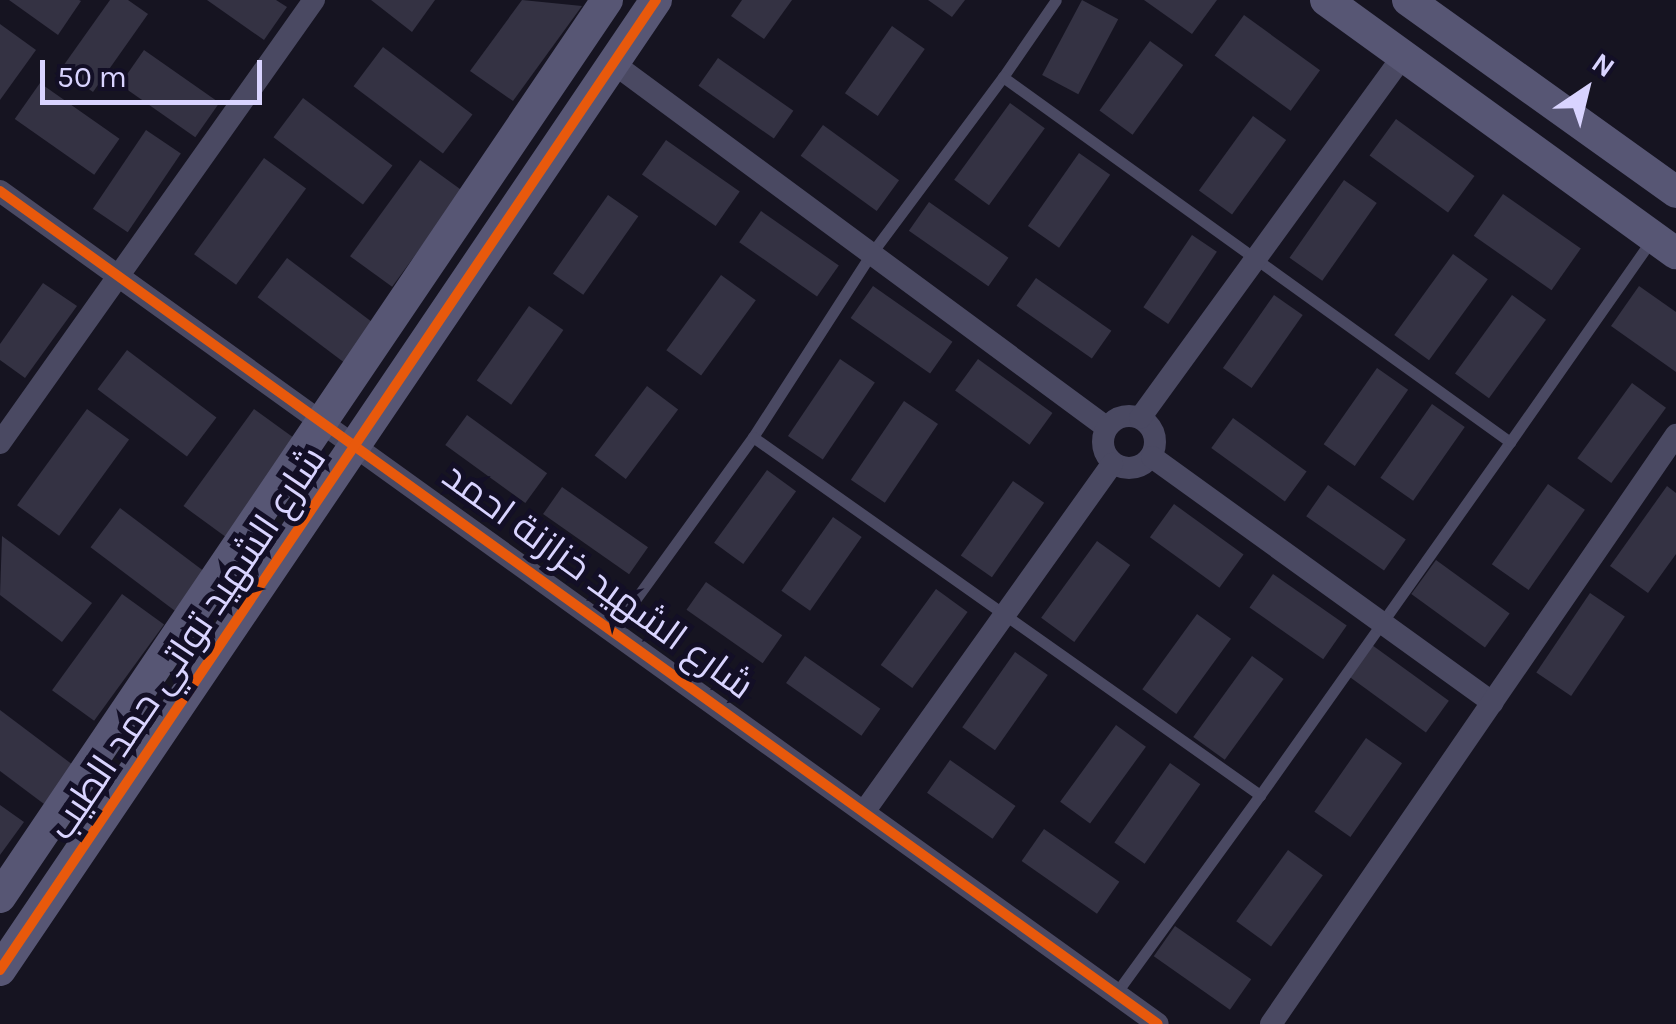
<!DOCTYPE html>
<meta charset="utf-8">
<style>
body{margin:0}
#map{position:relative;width:1676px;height:1024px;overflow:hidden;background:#161421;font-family:Karla,Cairo,sans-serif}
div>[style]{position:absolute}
.building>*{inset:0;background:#343243;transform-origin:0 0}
.lane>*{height:11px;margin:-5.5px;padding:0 5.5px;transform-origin:5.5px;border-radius:5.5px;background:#4a4962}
.street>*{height:22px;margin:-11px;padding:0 11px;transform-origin:11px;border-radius:11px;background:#4a4962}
.street>.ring{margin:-11px;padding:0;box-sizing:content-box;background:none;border:22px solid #4a4962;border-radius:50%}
.secondary>*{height:32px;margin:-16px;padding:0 16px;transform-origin:16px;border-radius:16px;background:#575674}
.cycleway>*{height:10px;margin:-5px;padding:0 5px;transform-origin:5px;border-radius:5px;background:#e8590c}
span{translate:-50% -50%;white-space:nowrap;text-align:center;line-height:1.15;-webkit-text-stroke:10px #130f26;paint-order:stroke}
.street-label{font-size:38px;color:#d9d4ff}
.north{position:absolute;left:1536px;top:40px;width:100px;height:100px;-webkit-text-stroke:8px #130f26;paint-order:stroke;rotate:35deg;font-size:28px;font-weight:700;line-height:40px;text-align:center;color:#d9d4ff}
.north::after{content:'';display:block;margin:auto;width:35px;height:45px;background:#d9d4ff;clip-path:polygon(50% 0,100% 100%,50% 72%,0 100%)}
.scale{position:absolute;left:40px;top:60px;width:222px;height:45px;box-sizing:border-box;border:5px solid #d9d4ff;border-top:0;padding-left:12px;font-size:30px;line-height:35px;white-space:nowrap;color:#d9d4ff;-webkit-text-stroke:8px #130f26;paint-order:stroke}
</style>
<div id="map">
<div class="building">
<i style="clip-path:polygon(9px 0,79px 0,81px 1px,58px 35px)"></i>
<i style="clip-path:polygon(110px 0,128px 0,148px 14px,93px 92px,61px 69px)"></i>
<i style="clip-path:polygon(207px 0,276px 0,287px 7px,264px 40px)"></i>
<i style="clip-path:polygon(371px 0,435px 0,412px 32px)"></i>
<i style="clip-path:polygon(522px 0,582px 6px,513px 101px,470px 71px)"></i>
<i style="clip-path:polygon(742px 0,792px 0,764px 39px,731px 16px)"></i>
<i style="clip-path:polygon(928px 0,965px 0,952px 17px)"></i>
<i style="left:1082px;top:0;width:41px;height:85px;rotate:28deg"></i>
<i style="clip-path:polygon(1144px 0,1217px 0,1192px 34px)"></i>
<i style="left:1244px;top:15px;width:94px;height:50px;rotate:36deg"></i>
<i style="clip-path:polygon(0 24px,36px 50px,0 100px)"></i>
<i style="left:892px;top:26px;width:40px;height:82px;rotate:35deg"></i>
<i style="left:1150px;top:41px;width:41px;height:86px;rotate:36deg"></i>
<i style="left:383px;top:47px;width:112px;height:49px;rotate:37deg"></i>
<i style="left:144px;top:50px;width:92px;height:42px;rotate:35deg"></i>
<i style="left:718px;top:58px;width:92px;height:34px;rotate:35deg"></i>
<i style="left:40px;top:83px;width:97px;height:44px;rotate:35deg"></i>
<i style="left:303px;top:98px;width:112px;height:49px;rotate:37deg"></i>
<i style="left:1010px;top:103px;width:43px;height:95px;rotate:36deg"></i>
<i style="left:1253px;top:116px;width:41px;height:92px;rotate:36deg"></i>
<i style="left:1396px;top:119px;width:97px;height:45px;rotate:36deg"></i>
<i style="left:823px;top:125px;width:94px;height:38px;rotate:36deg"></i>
<i style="left:146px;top:130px;width:42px;height:95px;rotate:34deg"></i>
<i style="left:666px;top:140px;width:90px;height:42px;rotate:35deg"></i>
<i style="left:1079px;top:153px;width:38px;height:89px;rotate:35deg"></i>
<i style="left:264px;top:158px;width:52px;height:119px;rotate:36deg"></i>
<i style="left:420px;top:160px;width:52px;height:119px;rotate:36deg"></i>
<i style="left:1344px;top:180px;width:40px;height:95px;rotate:35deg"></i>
<i style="left:1503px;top:194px;width:95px;height:51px;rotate:35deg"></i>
<i style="left:608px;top:195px;width:37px;height:96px;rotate:35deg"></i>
<i style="left:929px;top:202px;width:97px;height:35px;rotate:35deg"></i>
<i style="left:761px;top:211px;width:95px;height:38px;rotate:35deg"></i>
<i style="left:1192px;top:235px;width:30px;height:87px;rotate:34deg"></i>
<i style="left:1453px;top:254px;width:43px;height:100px;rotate:36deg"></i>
<i style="left:287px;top:258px;width:111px;height:49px;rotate:37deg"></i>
<i style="left:721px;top:275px;width:43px;height:93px;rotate:36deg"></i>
<i style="left:1036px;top:278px;width:92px;height:34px;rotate:35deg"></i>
<i style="clip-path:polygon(43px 283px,77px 306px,25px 378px,0 360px,0 344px)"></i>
<i style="left:873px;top:286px;width:97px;height:39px;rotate:35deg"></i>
<i style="clip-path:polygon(1639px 286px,1676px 312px,1676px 372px,1611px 326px)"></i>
<i style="left:1274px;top:295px;width:35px;height:89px;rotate:35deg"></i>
<i style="left:1512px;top:295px;width:42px;height:97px;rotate:36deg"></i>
<i style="left:529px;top:306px;width:42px;height:91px;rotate:35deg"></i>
<i style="left:127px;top:350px;width:112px;height:49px;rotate:37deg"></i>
<i style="left:840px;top:359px;width:42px;height:93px;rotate:34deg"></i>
<i style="left:978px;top:359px;width:92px;height:39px;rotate:36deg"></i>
<i style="left:1377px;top:368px;width:38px;height:93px;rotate:35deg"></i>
<i style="left:1632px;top:383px;width:42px;height:93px;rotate:36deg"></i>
<i style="left:647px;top:386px;width:39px;height:87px;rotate:37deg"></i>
<i style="left:904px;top:401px;width:41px;height:95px;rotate:34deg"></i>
<i style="left:1432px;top:404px;width:40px;height:90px;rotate:35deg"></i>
<i style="left:87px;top:409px;width:52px;height:119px;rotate:36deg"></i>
<i style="left:254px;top:409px;width:52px;height:120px;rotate:36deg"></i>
<i style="left:467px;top:415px;width:99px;height:37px;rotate:36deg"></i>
<i style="left:1233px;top:418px;width:91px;height:37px;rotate:36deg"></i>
<i style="left:767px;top:470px;width:36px;height:90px;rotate:36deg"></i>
<i style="left:1013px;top:481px;width:38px;height:91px;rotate:35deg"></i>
<i style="left:1548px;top:484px;width:45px;height:98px;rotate:35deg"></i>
<i style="left:1328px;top:485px;width:95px;height:38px;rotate:35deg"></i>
<i style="clip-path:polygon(1667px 486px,1676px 493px,1676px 554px,1648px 593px,1610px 566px)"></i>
<i style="left:562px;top:487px;width:105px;height:33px;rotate:35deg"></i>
<i style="left:1174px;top:504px;width:86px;height:41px;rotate:36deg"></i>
<i style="left:120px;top:508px;width:111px;height:49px;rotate:37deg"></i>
<i style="left:833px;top:517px;width:35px;height:90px;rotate:35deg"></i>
<i style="clip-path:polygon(2px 536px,92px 603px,62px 642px,0 595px)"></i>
<i style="left:1097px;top:541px;width:41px;height:95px;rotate:36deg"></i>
<i style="left:1436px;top:560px;width:91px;height:42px;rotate:36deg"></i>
<i style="left:1273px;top:574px;width:90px;height:41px;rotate:35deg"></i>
<i style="left:706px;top:582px;width:93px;height:34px;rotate:35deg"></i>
<i style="left:936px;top:589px;width:39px;height:94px;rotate:36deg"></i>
<i style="left:1590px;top:593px;width:42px;height:96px;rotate:34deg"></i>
<i style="left:122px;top:594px;width:52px;height:119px;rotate:36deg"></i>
<i style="left:1197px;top:614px;width:42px;height:93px;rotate:36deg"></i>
<i style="left:1372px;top:645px;width:95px;height:39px;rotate:36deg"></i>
<i style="left:1015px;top:652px;width:40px;height:92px;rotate:35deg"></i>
<i style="left:805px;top:656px;width:92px;height:33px;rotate:35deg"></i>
<i style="left:1252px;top:656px;width:39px;height:100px;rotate:36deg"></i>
<i style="clip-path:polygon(0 710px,73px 765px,44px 804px,0 771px)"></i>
<i style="left:1116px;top:725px;width:37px;height:95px;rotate:36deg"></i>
<i style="left:1366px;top:738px;width:44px;height:90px;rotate:35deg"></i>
<i style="left:950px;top:760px;width:80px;height:40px;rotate:35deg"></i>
<i style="left:1170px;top:763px;width:37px;height:97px;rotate:35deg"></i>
<i style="clip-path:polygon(0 805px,24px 822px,0 855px)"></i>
<i style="left:1044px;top:829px;width:92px;height:39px;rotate:35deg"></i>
<i style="left:1288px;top:850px;width:43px;height:88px;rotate:36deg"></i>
<i style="left:1175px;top:926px;width:93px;height:37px;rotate:35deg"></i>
</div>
<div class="lane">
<i style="left:1003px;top:77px;width:93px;rotate:-55.5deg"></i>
<i style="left:753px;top:437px;width:218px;rotate:-57.2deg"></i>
<i style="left:871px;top:254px;width:221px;rotate:-53.3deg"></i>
<i style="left:1003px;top:77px;width:625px;rotate:35.75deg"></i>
<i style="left:1510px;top:442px;width:433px;rotate:125.3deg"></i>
<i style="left:1510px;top:442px;width:246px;rotate:-55deg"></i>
<i style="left:614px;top:629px;width:237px;rotate:-54.1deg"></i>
<i style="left:753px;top:437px;width:621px;rotate:35.23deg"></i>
<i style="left:1260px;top:795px;width:245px;rotate:126deg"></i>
</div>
<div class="street">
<i style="left:613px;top:63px;width:613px;rotate:36.44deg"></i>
<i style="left:0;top:191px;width:1426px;rotate:35.73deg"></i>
<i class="ring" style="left:1103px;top:416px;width:30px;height:30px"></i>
<i style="left:1140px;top:418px;width:447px;rotate:-54deg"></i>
<i style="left:0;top:443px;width:543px;rotate:-54.67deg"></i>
<i style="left:1152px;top:457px;width:420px;rotate:35.8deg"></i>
<i style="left:866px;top:809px;width:424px;rotate:-54.5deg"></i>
<i style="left:1271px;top:1024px;width:715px;rotate:-55.49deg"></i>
</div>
<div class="secondary">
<i style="left:1326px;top:0;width:432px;rotate:35.9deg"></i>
<i style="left:1408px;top:0;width:330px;rotate:35.6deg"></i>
<i style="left:0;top:897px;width:1083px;rotate:-55.91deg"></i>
<i style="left:0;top:970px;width:1171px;rotate:-55.93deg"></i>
</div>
<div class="cycleway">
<i style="left:0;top:191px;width:1426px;rotate:35.73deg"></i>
<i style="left:0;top:970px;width:1171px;rotate:-55.93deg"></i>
</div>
<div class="street-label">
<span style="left:598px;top:581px;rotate:36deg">شارع الشهيد خزازنة احمد</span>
<span style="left:187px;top:643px;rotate:-56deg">شارع الشهيد تواتي حمد الطيب</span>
</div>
<div class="north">N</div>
<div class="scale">50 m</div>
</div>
